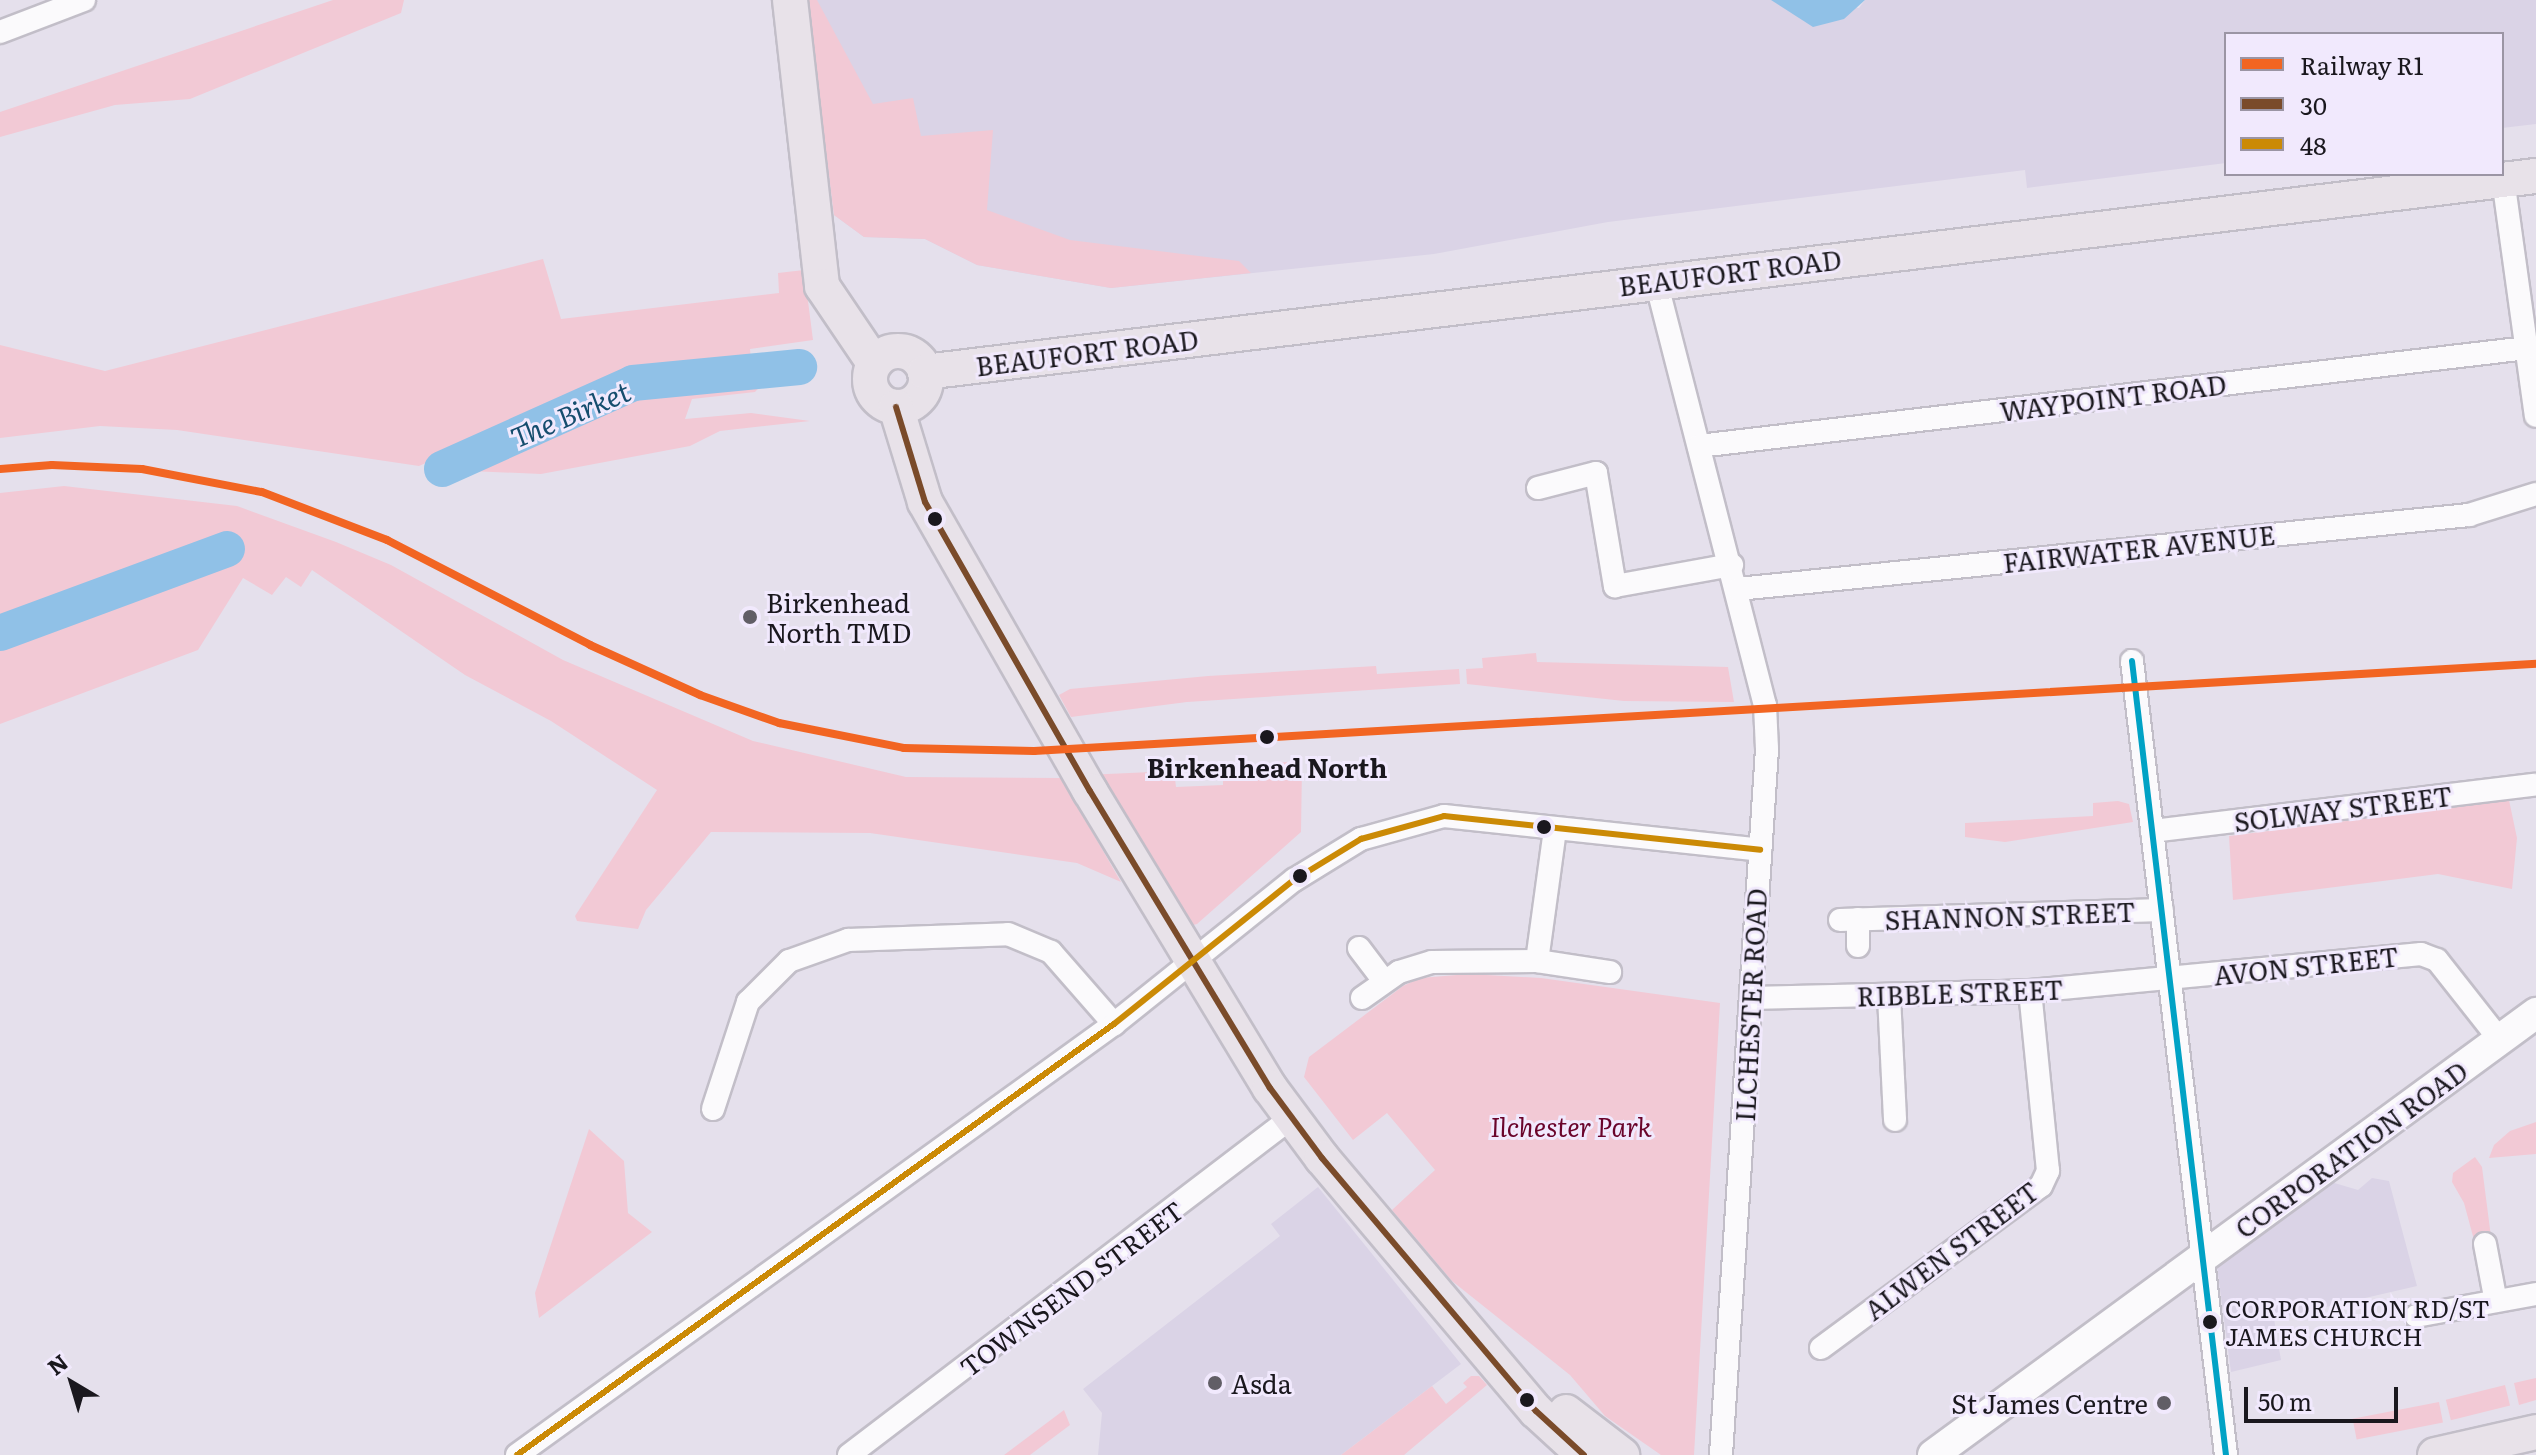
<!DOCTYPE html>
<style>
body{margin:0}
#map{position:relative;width:2536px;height:1455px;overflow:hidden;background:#e5e0ec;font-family:Literata,serif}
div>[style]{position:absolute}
.built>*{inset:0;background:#dad3e6}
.green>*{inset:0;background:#f2c9d5;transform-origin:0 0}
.water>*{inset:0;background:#90c1e7}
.river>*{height:36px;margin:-18px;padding:0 18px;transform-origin:18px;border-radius:18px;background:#90c1e7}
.roads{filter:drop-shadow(2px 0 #c2bec8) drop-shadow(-2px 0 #c2bec8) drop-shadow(0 2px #c2bec8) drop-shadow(0 -2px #c2bec8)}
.street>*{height:22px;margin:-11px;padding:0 11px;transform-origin:11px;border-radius:11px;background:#fbfafc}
.secondary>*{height:30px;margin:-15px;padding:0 15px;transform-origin:15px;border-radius:15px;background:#fbfafc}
.primary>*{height:34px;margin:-17px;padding:0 17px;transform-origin:17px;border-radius:17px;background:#e8e2e9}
.primary>.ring{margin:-17px;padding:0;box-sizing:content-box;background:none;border:34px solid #e8e2e9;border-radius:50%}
.bus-1>*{height:6px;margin:-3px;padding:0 3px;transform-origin:3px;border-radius:3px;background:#7a4b2a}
.bus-2>*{height:6px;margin:-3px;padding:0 3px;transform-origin:3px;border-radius:3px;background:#cb8a06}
.bus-3>*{height:6px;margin:-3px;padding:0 3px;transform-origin:3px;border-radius:3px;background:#01a2c5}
.rail-1>*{height:8px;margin:-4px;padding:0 4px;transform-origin:4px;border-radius:4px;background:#f26522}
.dots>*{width:22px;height:22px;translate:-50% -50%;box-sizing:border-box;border:4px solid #f1e9fd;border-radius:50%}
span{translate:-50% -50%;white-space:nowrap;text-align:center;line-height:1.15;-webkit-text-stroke:6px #f1e9fd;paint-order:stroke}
.bus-label{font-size:24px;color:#1a181e}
.left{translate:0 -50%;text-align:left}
.street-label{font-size:26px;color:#1a181e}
.poi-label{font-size:26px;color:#1a181e}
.right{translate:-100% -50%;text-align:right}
.stop-label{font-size:26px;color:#1a181e;font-weight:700}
.park-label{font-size:26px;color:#6a042b;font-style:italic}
.water-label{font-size:28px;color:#154d6e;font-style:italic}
.legend{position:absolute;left:2224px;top:32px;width:280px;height:144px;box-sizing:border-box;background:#f1e9fd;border:2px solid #9b95a4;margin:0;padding:10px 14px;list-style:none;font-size:24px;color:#1a181e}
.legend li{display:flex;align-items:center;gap:16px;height:40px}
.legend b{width:40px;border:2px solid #9b95a4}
.north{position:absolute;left:32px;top:1343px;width:80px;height:80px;-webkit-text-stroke:6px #f1e9fd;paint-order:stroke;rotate:322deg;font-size:22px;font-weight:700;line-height:32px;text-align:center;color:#1a181e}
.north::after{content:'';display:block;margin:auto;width:28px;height:36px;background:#1a181e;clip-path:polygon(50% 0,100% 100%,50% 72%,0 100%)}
.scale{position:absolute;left:2244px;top:1387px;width:154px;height:36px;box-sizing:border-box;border:4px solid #1a181e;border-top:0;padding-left:10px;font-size:24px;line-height:28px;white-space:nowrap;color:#1a181e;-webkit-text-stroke:6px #f1e9fd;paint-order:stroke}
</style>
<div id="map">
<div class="built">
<i style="clip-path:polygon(807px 0,1771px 0,1859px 8px,1865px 0,2536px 0,2536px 124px,2502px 128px,2502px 34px,2226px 34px,2226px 163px,2027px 188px,2025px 170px,1608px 222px,1434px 254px,1111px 288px,977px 265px,925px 239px,864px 237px,834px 215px)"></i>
<i style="clip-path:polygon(2372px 1178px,2389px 1181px,2417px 1286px,2274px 1319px,2281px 1360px,2231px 1372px,2217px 1267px,2331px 1182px,2358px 1190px)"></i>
<i style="clip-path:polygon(1318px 1187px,1461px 1364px,1341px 1455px,1098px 1455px,1102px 1413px,1083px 1389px,1280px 1236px,1271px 1224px)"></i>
</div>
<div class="green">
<i style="clip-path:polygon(333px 0,404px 0,401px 13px,190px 99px,115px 105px,0 137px,0 112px)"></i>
<i style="clip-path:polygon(807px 0,817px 0,873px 104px,913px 98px,921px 136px,993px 130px,987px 210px,1070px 240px,1239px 261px,1251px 273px,1111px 288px,977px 265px,925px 239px,864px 237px,834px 215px)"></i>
<i style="clip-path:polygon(543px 259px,561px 319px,779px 293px,778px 273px,804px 270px,813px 340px,750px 349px,751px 360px,625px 376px,419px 466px,177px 430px,100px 426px,0 438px,0 345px,105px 371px)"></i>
<i style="clip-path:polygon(768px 378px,755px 392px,692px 399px,685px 419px,751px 413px,810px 421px,720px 431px,690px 446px,541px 474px,470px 471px,578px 420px,654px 391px)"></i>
<i style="clip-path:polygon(64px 486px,237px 506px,336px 542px,391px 565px,563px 660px,753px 741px,906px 777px,1061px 778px,1121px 882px,1077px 863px,870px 833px,711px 832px,646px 910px,638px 929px,577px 921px,575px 916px,657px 790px,551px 721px,465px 675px,312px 570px,301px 587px,286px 577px,272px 595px,243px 578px,198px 650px,0 724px,0 643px,229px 554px,220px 535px,0 619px,0 493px)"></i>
<i style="clip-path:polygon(1536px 653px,1537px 662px,1728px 667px,1734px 702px,1624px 701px,1467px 684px,1466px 669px,1483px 668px,1482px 658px)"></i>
<i style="clip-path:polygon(1376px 666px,1377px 674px,1459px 669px,1460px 684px,1187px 702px,1071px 717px,1059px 695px,1070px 689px,1208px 676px)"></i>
<i style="clip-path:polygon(1287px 762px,1302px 766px,1301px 832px,1197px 924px,1189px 926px,1085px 775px,1174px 771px,1176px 787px,1223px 785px,1223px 769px)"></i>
<i style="clip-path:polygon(2509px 800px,2517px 838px,2512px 889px,2438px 874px,2233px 900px,2229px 836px)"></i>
<i style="clip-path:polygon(2118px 801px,2129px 804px,2133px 822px,2005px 842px,1965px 837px,1965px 823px,2093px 816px,2093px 803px)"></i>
<i style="clip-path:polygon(1469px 974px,1541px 978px,1720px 1003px,1694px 1455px,1661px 1455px,1605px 1416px,1570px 1375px,1452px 1281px,1392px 1210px,1435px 1170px,1387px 1113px,1353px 1140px,1304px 1077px,1309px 1057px,1403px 986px,1420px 978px)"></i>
<i style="clip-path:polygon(2536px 1122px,2536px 1154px,2489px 1158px,2494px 1145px,2510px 1131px)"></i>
<i style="clip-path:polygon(589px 1129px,624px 1161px,628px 1213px,652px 1232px,539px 1318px,535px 1293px)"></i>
<i style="clip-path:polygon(2475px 1157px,2482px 1167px,2491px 1237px,2474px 1240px,2464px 1203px,2452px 1182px,2453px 1173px)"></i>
<i style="clip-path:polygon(1471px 1376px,1479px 1376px,1487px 1385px,1404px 1455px,1341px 1455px,1432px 1386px,1446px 1404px,1467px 1387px,1463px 1383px)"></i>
<i style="clip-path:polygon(2536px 1378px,2536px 1400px,2519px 1405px,2514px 1383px)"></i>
<i style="left:2505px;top:1385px;width:21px;height:61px;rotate:76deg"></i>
<i style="left:2439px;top:1402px;width:21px;height:88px;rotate:79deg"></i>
<i style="clip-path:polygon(1064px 1410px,1070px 1425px,1030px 1455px,1004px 1455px)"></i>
</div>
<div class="water">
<i style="clip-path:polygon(1771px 0,1865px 0,1844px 19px,1813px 27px)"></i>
</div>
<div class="river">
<i style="left:442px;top:469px;width:209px;rotate:-24.2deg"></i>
<i style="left:633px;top:383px;width:167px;rotate:-5.5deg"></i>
<i style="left:0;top:633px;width:242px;rotate:-20.3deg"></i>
</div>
<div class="roads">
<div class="street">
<i style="left:0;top:32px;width:90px;rotate:-20.9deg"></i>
<i style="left:2503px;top:179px;width:239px;rotate:82.1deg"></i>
<i style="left:1656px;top:281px;width:438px;rotate:75.6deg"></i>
<i style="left:1765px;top:705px;width:44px;rotate:87.4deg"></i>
<i style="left:1767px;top:749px;width:707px;rotate:93.73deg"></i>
<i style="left:1699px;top:446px;width:834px;rotate:-6.75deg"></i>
<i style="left:1538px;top:488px;width:60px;rotate:-14.5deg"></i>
<i style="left:1596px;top:473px;width:115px;rotate:80.5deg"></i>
<i style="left:1615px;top:586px;width:119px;rotate:-10.2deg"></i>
<i style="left:1738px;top:589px;width:735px;rotate:-5.78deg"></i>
<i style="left:2469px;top:515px;width:70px;rotate:-17.4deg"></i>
<i style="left:2132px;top:661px;width:800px;rotate:83.25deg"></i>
<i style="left:2152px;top:831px;width:385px;rotate:-6.9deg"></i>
<i style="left:1858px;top:919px;width:27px;rotate:90deg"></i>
<i style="left:1840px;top:920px;width:322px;rotate:-1.8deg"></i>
<i style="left:1359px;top:948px;width:41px;rotate:52.9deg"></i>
<i style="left:1537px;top:961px;width:133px;rotate:-82.2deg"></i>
<i style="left:1889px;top:996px;width:124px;rotate:87.2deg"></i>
<i style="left:1362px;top:998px;width:45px;rotate:-35.1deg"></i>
<i style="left:1399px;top:972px;width:34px;rotate:-17deg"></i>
<i style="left:1432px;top:962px;width:105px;rotate:-0.5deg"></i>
<i style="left:1537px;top:961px;width:74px;rotate:8.6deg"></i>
<i style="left:1751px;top:998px;width:279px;rotate:-1.4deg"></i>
<i style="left:2030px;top:991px;width:393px;rotate:-5.4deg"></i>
<i style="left:2421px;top:954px;width:17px;rotate:21deg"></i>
<i style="left:2437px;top:960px;width:102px;rotate:51.8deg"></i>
<i style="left:713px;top:1109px;width:113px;rotate:-71.9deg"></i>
<i style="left:748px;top:1002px;width:58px;rotate:-45deg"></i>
<i style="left:789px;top:961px;width:63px;rotate:-19.6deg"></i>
<i style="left:848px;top:940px;width:160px;rotate:-2.1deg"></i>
<i style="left:1008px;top:934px;width:47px;rotate:22.7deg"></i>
<i style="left:1051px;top:952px;width:96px;rotate:48.8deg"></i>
<i style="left:2485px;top:1244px;width:54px;rotate:79.3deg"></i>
<i style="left:2416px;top:1316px;width:122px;rotate:-10.4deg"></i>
<i style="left:1821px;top:1348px;width:273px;rotate:-36.4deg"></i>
<i style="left:2041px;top:1186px;width:17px;rotate:-65deg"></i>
<i style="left:2048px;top:1171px;width:181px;rotate:-95.7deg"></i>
<i style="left:517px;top:1455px;width:736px;rotate:-35.83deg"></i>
<i style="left:1114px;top:1024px;width:231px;rotate:-38.7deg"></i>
<i style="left:1294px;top:880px;width:79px;rotate:-31.5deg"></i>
<i style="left:1361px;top:839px;width:86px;rotate:-15.5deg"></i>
<i style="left:1444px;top:816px;width:318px;rotate:6.1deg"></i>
<i style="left:849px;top:1455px;width:556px;rotate:-37.32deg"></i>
</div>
<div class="secondary">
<i style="left:1933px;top:1455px;width:748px;rotate:-36.24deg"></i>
</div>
<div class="primary">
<i style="left:790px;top:0;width:288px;rotate:83.6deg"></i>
<i style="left:822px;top:286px;width:93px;rotate:56deg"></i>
<i class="ring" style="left:870px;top:351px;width:22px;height:22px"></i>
<i style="left:925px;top:372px;width:1623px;rotate:-6.94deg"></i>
<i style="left:896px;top:407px;width:99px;rotate:73deg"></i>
<i style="left:925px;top:502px;width:333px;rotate:60.3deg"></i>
<i style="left:1090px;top:791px;width:347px;rotate:58.8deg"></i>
<i style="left:1270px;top:1088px;width:87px;rotate:53.4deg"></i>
<i style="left:1322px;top:1158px;width:331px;rotate:49.8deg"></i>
<i style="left:1536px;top:1411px;width:65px;rotate:42.5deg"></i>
<i style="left:1566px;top:1412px;width:71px;rotate:37.5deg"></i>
<i style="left:2435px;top:1455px;width:104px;rotate:-12.8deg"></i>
</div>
</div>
<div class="bus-1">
<i style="left:896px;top:407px;width:99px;rotate:73deg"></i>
<i style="left:925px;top:502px;width:333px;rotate:60.3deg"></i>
<i style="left:1090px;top:791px;width:347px;rotate:58.8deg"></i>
<i style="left:1270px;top:1088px;width:87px;rotate:53.4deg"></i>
<i style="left:1322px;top:1158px;width:331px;rotate:49.8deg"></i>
<i style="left:1536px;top:1411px;width:65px;rotate:42.5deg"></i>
</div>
<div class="bus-2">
<i style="left:517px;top:1455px;width:736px;rotate:-35.83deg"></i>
<i style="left:1114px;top:1024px;width:231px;rotate:-38.7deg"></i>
<i style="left:1294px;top:880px;width:79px;rotate:-31.5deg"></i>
<i style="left:1361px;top:839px;width:86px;rotate:-15.5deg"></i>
<i style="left:1444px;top:816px;width:318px;rotate:6.1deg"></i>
</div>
<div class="bus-3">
<i style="left:2132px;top:661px;width:800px;rotate:83.25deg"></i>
</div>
<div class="rail-1">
<i style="left:0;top:469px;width:52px;rotate:-4.4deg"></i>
<i style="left:52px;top:465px;width:90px;rotate:2.5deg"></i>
<i style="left:142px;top:469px;width:122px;rotate:10.9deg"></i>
<i style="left:262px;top:492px;width:134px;rotate:21deg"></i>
<i style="left:387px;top:540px;width:229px;rotate:27.3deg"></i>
<i style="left:590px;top:645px;width:121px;rotate:24.4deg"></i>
<i style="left:700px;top:695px;width:84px;rotate:19.5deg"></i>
<i style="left:779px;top:723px;width:127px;rotate:11.3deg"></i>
<i style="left:904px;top:748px;width:130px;rotate:1.3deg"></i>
<i style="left:1034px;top:751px;width:1505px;rotate:-3.32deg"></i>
</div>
<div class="dots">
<i style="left:935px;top:519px;background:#1a181e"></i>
<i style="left:750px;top:617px;background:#615e66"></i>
<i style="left:1267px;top:737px;background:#1a181e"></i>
<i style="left:1544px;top:827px;background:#1a181e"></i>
<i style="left:1300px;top:876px;background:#1a181e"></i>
<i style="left:2210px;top:1322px;background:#1a181e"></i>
<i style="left:1215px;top:1383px;background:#615e66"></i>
<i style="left:1527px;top:1400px;background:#1a181e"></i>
<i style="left:2164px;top:1403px;background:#615e66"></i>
</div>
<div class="bus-label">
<span class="left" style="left:2225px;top:1322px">CORPORATION RD/ST<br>JAMES CHURCH</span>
</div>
<div class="street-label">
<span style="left:1730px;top:272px;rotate:-7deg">BEAUFORT ROAD</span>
<span style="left:1087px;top:352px;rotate:-7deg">BEAUFORT ROAD</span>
<span style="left:2113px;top:397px;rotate:-7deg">WAYPOINT ROAD</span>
<span style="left:2139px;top:548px;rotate:-6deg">FAIRWATER AVENUE</span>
<span style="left:2343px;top:808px;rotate:-7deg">SOLWAY STREET</span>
<span style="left:2010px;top:915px;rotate:-2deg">SHANNON STREET</span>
<span style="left:2306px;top:965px;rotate:-6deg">AVON STREET</span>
<span style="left:1960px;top:992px;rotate:-2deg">RIBBLE STREET</span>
<span style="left:1750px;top:1005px;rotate:-87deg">ILCHESTER ROAD</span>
<span style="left:2351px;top:1149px;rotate:-36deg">CORPORATION ROAD</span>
<span style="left:1951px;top:1250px;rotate:-37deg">ALWEN STREET</span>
<span style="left:1071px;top:1288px;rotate:-37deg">TOWNSEND STREET</span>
</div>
<div class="poi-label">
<span class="left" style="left:766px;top:617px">Birkenhead<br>North TMD</span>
<span class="left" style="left:1231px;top:1383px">Asda</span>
<span class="right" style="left:2148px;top:1403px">St James Centre</span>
</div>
<div class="stop-label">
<span style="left:1267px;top:767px">Birkenhead North</span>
</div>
<div class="park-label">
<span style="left:1571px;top:1126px">Ilchester Park</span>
</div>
<div class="water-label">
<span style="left:570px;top:413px;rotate:-23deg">The Birket</span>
</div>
<ul class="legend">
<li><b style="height:10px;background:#f26522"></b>Railway R1</li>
<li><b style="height:10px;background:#7a4b2a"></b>30</li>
<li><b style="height:10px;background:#cb8a06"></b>48</li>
</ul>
<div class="north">N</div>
<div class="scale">50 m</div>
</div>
